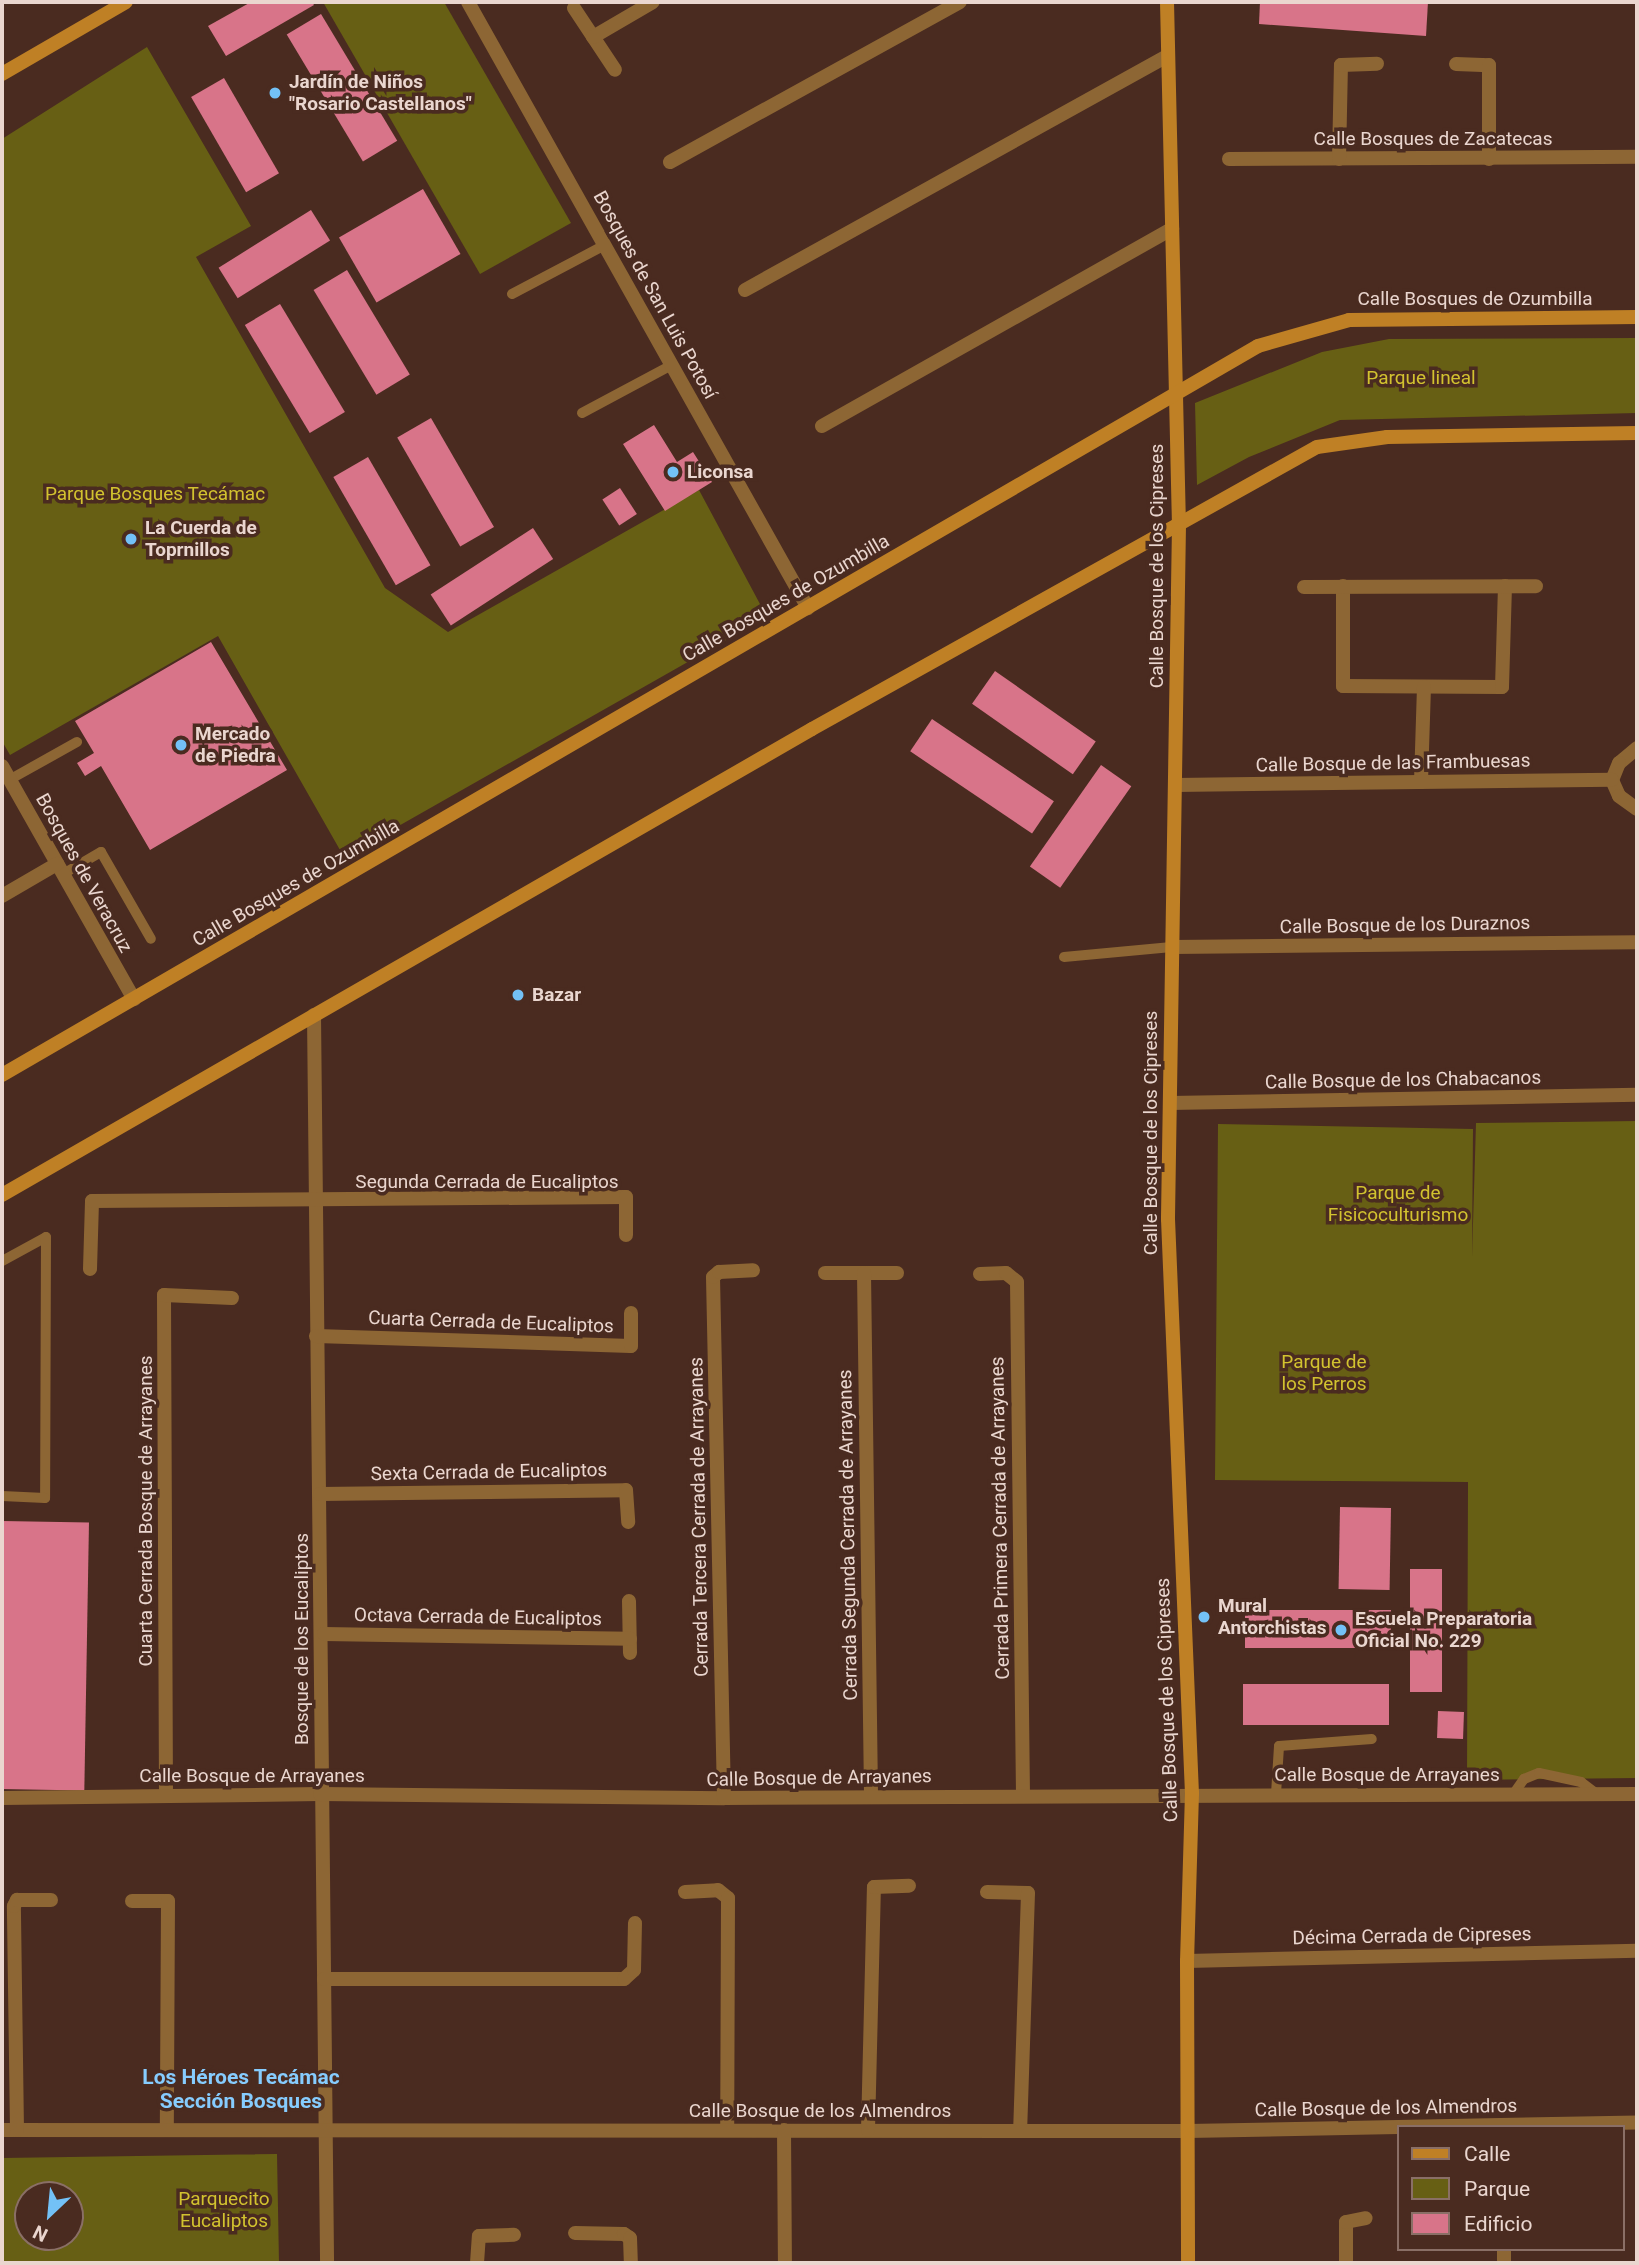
<!DOCTYPE html>
<meta charset="utf-8">
<style>
body{margin:0}
#map{position:relative;width:1639px;height:2265px;overflow:hidden;background:#4a2b20;font-family:Roboto,sans-serif}
div>[style]{position:absolute}
.green>*{inset:0;background:#675f14}
.building>*{inset:0;background:#d87489;transform-origin:0 0}
.lane>*{height:10px;margin:-5px;padding:0 5px;transform-origin:5px;border-radius:5px;background:#8d6634}
.street>*{height:14px;margin:-7px;padding:0 7px;transform-origin:7px;border-radius:7px;background:#8d6634}
.secondary>*{height:14px;margin:-7px;padding:0 7px;transform-origin:7px;border-radius:7px;background:#bf8025}
.dots>*{width:19px;height:19px;translate:-50% -50%;box-sizing:border-box;border:4px solid #4a2b20;border-radius:50%}
span{translate:-50% -50%;white-space:nowrap;text-align:center;line-height:1.15;-webkit-text-stroke:7px #4a2b20;paint-order:stroke}
.poi-label{font-size:19px;color:#ead6cf;font-weight:700}
.left{translate:0 -50%;text-align:left}
.street-label{font-size:19px;color:#ead6cf}
.park-label{font-size:19px;color:#d2c22f}
.neighbourhood-label{font-size:21px;color:#86ccfe;font-weight:700}
.frame{position:absolute;inset:0;border:4px solid #ead6cf;pointer-events:none}
.legend{position:absolute;left:1397px;top:2125px;width:228px;height:126px;box-sizing:border-box;background:#4a2b20;border:2px solid #8a6f66;margin:0;padding:9px 12px;list-style:none;font-size:21px;color:#ead6cf}
.legend li{display:flex;align-items:center;gap:14px;height:35px}
.legend b{width:35px;border:2px solid #8a6f66}
.north{position:absolute;left:14px;top:2181px;width:70px;height:70px;box-sizing:border-box;background:#4a2b20;border:2px solid #8a6f66;border-radius:50%;rotate:206deg;font-size:19px;font-weight:700;line-height:28px;text-align:center;color:#ead6cf}
.north::after{content:'';display:block;margin:auto;width:24px;height:32px;background:#73c1f6;clip-path:polygon(50% 0,100% 100%,50% 72%,0 100%)}
</style>
<div id="map">
<div class="green">
<i style="clip-path:polygon(323px 2px,444px 2px,571px 223px,480px 274px)"></i>
<i style="clip-path:polygon(147px 47px,251px 226px,196px 257px,385px 588px,448px 632px,699px 490px,767px 617px,344px 857px,218px 636px,10px 755px,2px 741px,2px 139px)"></i>
<i style="clip-path:polygon(1637px 338px,1637px 413px,1340px 420px,1249px 457px,1197px 485px,1195px 403px,1322px 352px,1389px 339px)"></i>
<i style="clip-path:polygon(1637px 1121px,1637px 1778px,1467px 1780px,1468px 1482px,1215px 1480px,1218px 1124px,1473px 1129px,1472px 1257px,1476px 1123px)"></i>
<i style="clip-path:polygon(evenodd,277px 2154px,279px 2263px,2px 2263px,2px 2158px,277px 2154px,28px 2195px,70px 2195px,70px 2237px,28px 2237px,28px 2195px)"></i>
</div>
<div class="building">
<i style="clip-path:polygon(251px 2px,312px 2px,314px 5px,226px 56px,208px 26px)"></i>
<i style="clip-path:polygon(1260px 2px,1428px 2px,1426px 36px,1259px 24px)"></i>
<i style="left:321px;top:14px;width:148px;height:40px;rotate:59deg"></i>
<i style="left:224px;top:78px;width:110px;height:38px;rotate:60deg"></i>
<i style="left:423px;top:189px;width:75px;height:97px;rotate:60deg"></i>
<i style="left:311px;top:210px;width:36px;height:109px;rotate:58deg"></i>
<i style="left:347px;top:270px;width:122px;height:39px;rotate:59deg"></i>
<i style="left:280px;top:304px;width:126px;height:41px;rotate:59deg"></i>
<i style="left:431px;top:418px;width:126px;height:39px;rotate:60deg"></i>
<i style="clip-path:polygon(654px 425px,677px 462px,693px 452px,712px 482px,665px 511px,623px 444px)"></i>
<i style="left:368px;top:457px;width:125px;height:40px;rotate:60deg"></i>
<i style="left:620px;top:488px;width:31px;height:21px;rotate:57deg"></i>
<i style="left:533px;top:528px;width:37px;height:122px;rotate:57deg"></i>
<i style="clip-path:polygon(211px 642px,287px 770px,150px 850px,101px 766px,85px 776px,77px 763px,94px 753px,75px 721px)"></i>
<i style="left:995px;top:671px;width:123px;height:40px;rotate:35deg"></i>
<i style="left:932px;top:719px;width:147px;height:39px;rotate:34deg"></i>
<i style="left:1101px;top:765px;width:37px;height:124px;rotate:35deg"></i>
<i style="left:1340px;top:1507px;width:51px;height:82px;rotate:1deg"></i>
<i style="left:2px;top:1521px;width:87px;height:268px;rotate:1deg"></i>
<i style="left:1410px;top:1569px;width:32px;height:123px"></i>
<i style="left:1245px;top:1610px;width:146px;height:38px"></i>
<i style="left:1243px;top:1684px;width:146px;height:41px"></i>
<i style="left:1438px;top:1711px;width:26px;height:27px;rotate:2deg"></i>
</div>
<div class="lane">
<i style="left:512px;top:294px;width:105px;rotate:-27.8deg"></i>
<i style="left:582px;top:413px;width:102px;rotate:-28.1deg"></i>
<i style="left:9px;top:780px;width:78px;rotate:-29.2deg"></i>
<i style="left:63px;top:874px;width:44px;rotate:-30.1deg"></i>
<i style="left:101px;top:852px;width:100px;rotate:60.1deg"></i>
<i style="left:1064px;top:957px;width:108px;rotate:-5.3deg"></i>
<i style="left:2px;top:1261px;width:50px;rotate:-28.6deg"></i>
<i style="left:46px;top:1237px;width:261px;rotate:90.2deg"></i>
<i style="left:45px;top:1498px;width:43px;rotate:-177.3deg"></i>
<i style="left:1276px;top:1794px;width:48px;rotate:-86.4deg"></i>
<i style="left:1279px;top:1746px;width:93px;rotate:-4.3deg"></i>
<i style="left:1512px;top:1796px;width:21px;rotate:-55deg"></i>
<i style="left:1524px;top:1779px;width:16px;rotate:-22deg"></i>
<i style="left:1539px;top:1773px;width:43px;rotate:12.1deg"></i>
<i style="left:1581px;top:1782px;width:21px;rotate:37deg"></i>
</div>
<div class="street">
<i style="left:468px;top:2px;width:695px;rotate:60.71deg"></i>
<i style="left:574px;top:8px;width:74px;rotate:56.5deg"></i>
<i style="left:593px;top:37px;width:69px;rotate:-30.3deg"></i>
<i style="left:1456px;top:64px;width:33px;rotate:2deg"></i>
<i style="left:1489px;top:65px;width:94px;rotate:90deg"></i>
<i style="left:1229px;top:159px;width:408px;rotate:-0.3deg"></i>
<i style="left:1339px;top:159px;width:94px;rotate:-88.8deg"></i>
<i style="left:1341px;top:65px;width:36px;rotate:-2deg"></i>
<i style="left:670px;top:162px;width:331px;rotate:-28.9deg"></i>
<i style="left:745px;top:290px;width:483px;rotate:-29deg"></i>
<i style="left:822px;top:426px;width:402px;rotate:-29.4deg"></i>
<i style="left:1343px;top:586px;width:100px;rotate:90deg"></i>
<i style="left:1343px;top:686px;width:159px;rotate:0.4deg"></i>
<i style="left:1502px;top:687px;width:101px;rotate:-88.3deg"></i>
<i style="left:1304px;top:587px;width:232px;rotate:-0.2deg"></i>
<i style="left:1637px;top:748px;width:23px;rotate:140deg"></i>
<i style="left:1619px;top:763px;width:18px;rotate:112deg"></i>
<i style="left:1612px;top:780px;width:17px;rotate:66deg"></i>
<i style="left:1619px;top:796px;width:22px;rotate:36deg"></i>
<i style="left:2px;top:766px;width:268px;rotate:60.5deg"></i>
<i style="left:1421px;top:782px;width:95px;rotate:-88.2deg"></i>
<i style="left:1175px;top:785px;width:437px;rotate:-0.7deg"></i>
<i style="left:2px;top:896px;width:64px;rotate:-30.2deg"></i>
<i style="left:1172px;top:947px;width:465px;rotate:-0.6deg"></i>
<i style="left:314px;top:1015px;width:1248px;rotate:89.4deg"></i>
<i style="left:1170px;top:1103px;width:467px;rotate:-1deg"></i>
<i style="left:90px;top:1269px;width:68px;rotate:-88.3deg"></i>
<i style="left:92px;top:1201px;width:534px;rotate:-0.43deg"></i>
<i style="left:626px;top:1197px;width:38px;rotate:90deg"></i>
<i style="left:825px;top:1273px;width:72px"></i>
<i style="left:864px;top:1273px;width:523px;rotate:89.23deg"></i>
<i style="left:980px;top:1274px;width:26px;rotate:-2deg"></i>
<i style="left:1006px;top:1273px;width:14px;rotate:39deg"></i>
<i style="left:1017px;top:1282px;width:512px;rotate:89.33deg"></i>
<i style="left:316px;top:1336px;width:315px;rotate:1.8deg"></i>
<i style="left:631px;top:1346px;width:33px;rotate:-90deg"></i>
<i style="left:320px;top:1494px;width:306px;rotate:-0.7deg"></i>
<i style="left:626px;top:1490px;width:32px;rotate:86deg"></i>
<i style="left:629px;top:1601px;width:52px;rotate:88.9deg"></i>
<i style="left:324px;top:1634px;width:306px;rotate:0.9deg"></i>
<i style="left:166px;top:1795px;width:500px;rotate:-90.23deg"></i>
<i style="left:164px;top:1295px;width:68px;rotate:2.5deg"></i>
<i style="left:2px;top:1798px;width:318px;rotate:-0.7deg"></i>
<i style="left:320px;top:1794px;width:404px;rotate:0.6deg"></i>
<i style="left:724px;top:1798px;width:913px;rotate:-0.25deg"></i>
<i style="left:724px;top:1798px;width:521px;rotate:-91.21deg"></i>
<i style="left:713px;top:1277px;width:8px;rotate:-40deg"></i>
<i style="left:719px;top:1272px;width:34px;rotate:-3deg"></i>
<i style="left:685px;top:1892px;width:33px;rotate:-3deg"></i>
<i style="left:718px;top:1890px;width:13px;rotate:39deg"></i>
<i style="left:728px;top:1898px;width:232px;rotate:90.2deg"></i>
<i style="left:987px;top:1892px;width:41px;rotate:1.4deg"></i>
<i style="left:1028px;top:1893px;width:237px;rotate:91.9deg"></i>
<i style="left:132px;top:1901px;width:36px"></i>
<i style="left:168px;top:1901px;width:229px;rotate:90.3deg"></i>
<i style="left:1187px;top:1961px;width:450px;rotate:-1.3deg"></i>
<i style="left:324px;top:1979px;width:300px"></i>
<i style="left:624px;top:1979px;width:13px;rotate:-42deg"></i>
<i style="left:634px;top:1970px;width:47px;rotate:-88.8deg"></i>
<i style="left:2px;top:2130px;width:1186px;rotate:0.05deg"></i>
<i style="left:1188px;top:2131px;width:449px;rotate:-1.1deg"></i>
<i style="left:17px;top:2130px;width:224px;rotate:-90.8deg"></i>
<i style="left:14px;top:1906px;width:7px;rotate:-63deg"></i>
<i style="left:17px;top:1900px;width:34px"></i>
<i style="left:784px;top:2130px;width:133px;rotate:89.6deg"></i>
<i style="left:868px;top:2130px;width:243px;rotate:-88.6deg"></i>
<i style="left:874px;top:1887px;width:35px;rotate:-2deg"></i>
<i style="left:575px;top:2233px;width:49px;rotate:1.2deg"></i>
<i style="left:624px;top:2234px;width:7px;rotate:34deg"></i>
<i style="left:630px;top:2238px;width:25px;rotate:88deg"></i>
<i style="left:1504px;top:2249px;width:14px;rotate:90deg"></i>
<i style="left:477px;top:2263px;width:27px;rotate:-86deg"></i>
<i style="left:479px;top:2236px;width:35px;rotate:-2deg"></i>
<i style="left:1346px;top:2263px;width:41px;rotate:-90deg"></i>
<i style="left:1346px;top:2222px;width:20px;rotate:-11deg"></i>
</div>
<div class="secondary">
<i style="left:1167px;top:2px;width:523px;rotate:88.69deg"></i>
<i style="left:1179px;top:525px;width:694px;rotate:90.91deg"></i>
<i style="left:1168px;top:1219px;width:575px;rotate:87.61deg"></i>
<i style="left:1192px;top:1793px;width:168px;rotate:91.7deg"></i>
<i style="left:1187px;top:1961px;width:302px;rotate:89.8deg"></i>
<i style="left:2px;top:74px;width:143px;rotate:-30.1deg"></i>
<i style="left:2px;top:1075px;width:1452px;rotate:-30.13deg"></i>
<i style="left:1258px;top:346px;width:95px;rotate:-15.9deg"></i>
<i style="left:1349px;top:320px;width:288px;rotate:-0.6deg"></i>
<i style="left:2px;top:1195px;width:934px;rotate:-29.91deg"></i>
<i style="left:812px;top:729px;width:578px;rotate:-29.18deg"></i>
<i style="left:1317px;top:447px;width:71px;rotate:-8.1deg"></i>
<i style="left:1387px;top:437px;width:250px;rotate:-0.9deg"></i>
</div>
<div class="dots">
<i style="left:275px;top:93px;background:#73c1f6"></i>
<i style="left:673px;top:472px;background:#73c1f6"></i>
<i style="left:131px;top:539px;background:#73c1f6"></i>
<i style="left:181px;top:745px;background:#73c1f6"></i>
<i style="left:518px;top:995px;background:#73c1f6"></i>
<i style="left:1204px;top:1617px;background:#73c1f6"></i>
<i style="left:1341px;top:1630px;background:#73c1f6"></i>
</div>
<div class="poi-label">
<span class="left" style="left:289px;top:93px">Jardín de Niños<br>"Rosario Castellanos"</span>
<span class="left" style="left:687px;top:472px">Liconsa</span>
<span class="left" style="left:145px;top:539px">La Cuerda de<br>Toprnillos</span>
<span class="left" style="left:195px;top:745px">Mercado<br>de Piedra</span>
<span class="left" style="left:532px;top:995px">Bazar</span>
<span class="left" style="left:1218px;top:1617px">Mural<br>Antorchistas</span>
<span class="left" style="left:1355px;top:1630px">Escuela Preparatoria<br>Oficial No. 229</span>
</div>
<div class="street-label">
<span style="left:1433px;top:139px">Calle Bosques de Zacatecas</span>
<span style="left:655px;top:295px;rotate:61deg">Bosques de San Luis Potosí</span>
<span style="left:1475px;top:299px">Calle Bosques de Ozumbilla</span>
<span style="left:1157px;top:566px;rotate:-90deg">Calle Bosque de los Cipreses</span>
<span style="left:786px;top:598px;rotate:-30deg">Calle Bosques de Ozumbilla</span>
<span style="left:1393px;top:763px;rotate:-1deg">Calle Bosque de las Frambuesas</span>
<span style="left:84px;top:873px;rotate:61deg">Bosques de Veracruz</span>
<span style="left:296px;top:883px;rotate:-30deg">Calle Bosques de Ozumbilla</span>
<span style="left:1405px;top:925px;rotate:-1deg">Calle Bosque de los Duraznos</span>
<span style="left:1403px;top:1080px;rotate:-1deg">Calle Bosque de los Chabacanos</span>
<span style="left:1151px;top:1133px;rotate:-90deg">Calle Bosque de los Cipreses</span>
<span style="left:487px;top:1182px">Segunda Cerrada de Eucaliptos</span>
<span style="left:491px;top:1322px;rotate:2deg">Cuarta Cerrada de Eucaliptos</span>
<span style="left:489px;top:1472px;rotate:-1deg">Sexta Cerrada de Eucaliptos</span>
<span style="left:146px;top:1511px;rotate:-90deg">Cuarta Cerrada Bosque de Arrayanes</span>
<span style="left:699px;top:1517px;rotate:-91deg">Cerrada Tercera Cerrada de Arrayanes</span>
<span style="left:1000px;top:1518px;rotate:-91deg">Cerrada Primera Cerrada de Arrayanes</span>
<span style="left:848px;top:1535px;rotate:-91deg">Cerrada Segunda Cerrada de Arrayanes</span>
<span style="left:478px;top:1617px;rotate:1deg">Octava Cerrada de Eucaliptos</span>
<span style="left:302px;top:1639px;rotate:-90deg">Bosque de los Eucaliptos</span>
<span style="left:1167px;top:1700px;rotate:-92deg">Calle Bosque de los Cipreses</span>
<span style="left:1387px;top:1775px">Calle Bosque de Arrayanes</span>
<span style="left:252px;top:1776px">Calle Bosque de Arrayanes</span>
<span style="left:819px;top:1778px;rotate:-1deg">Calle Bosque de Arrayanes</span>
<span style="left:1412px;top:1936px;rotate:-1deg">Décima Cerrada de Cipreses</span>
<span style="left:1386px;top:2108px;rotate:-1deg">Calle Bosque de los Almendros</span>
<span style="left:820px;top:2111px">Calle Bosque de los Almendros</span>
</div>
<div class="park-label">
<span style="left:1421px;top:378px">Parque lineal</span>
<span style="left:155px;top:494px">Parque Bosques Tecámac</span>
<span style="left:1398px;top:1204px">Parque de<br>Fisicoculturismo</span>
<span style="left:1324px;top:1373px">Parque de<br>los Perros</span>
<span style="left:224px;top:2210px">Parquecito<br>Eucaliptos</span>
</div>
<div class="neighbourhood-label">
<span style="left:241px;top:2089px">Los Héroes Tecámac<br>Sección Bosques</span>
</div>
<div class="frame"></div>
<ul class="legend">
<li><b style="height:9px;background:#bf8025"></b>Calle</li>
<li><b style="height:19px;background:#675f14"></b>Parque</li>
<li><b style="height:19px;background:#d87489"></b>Edificio</li>
</ul>
<div class="north">N</div>
</div>
